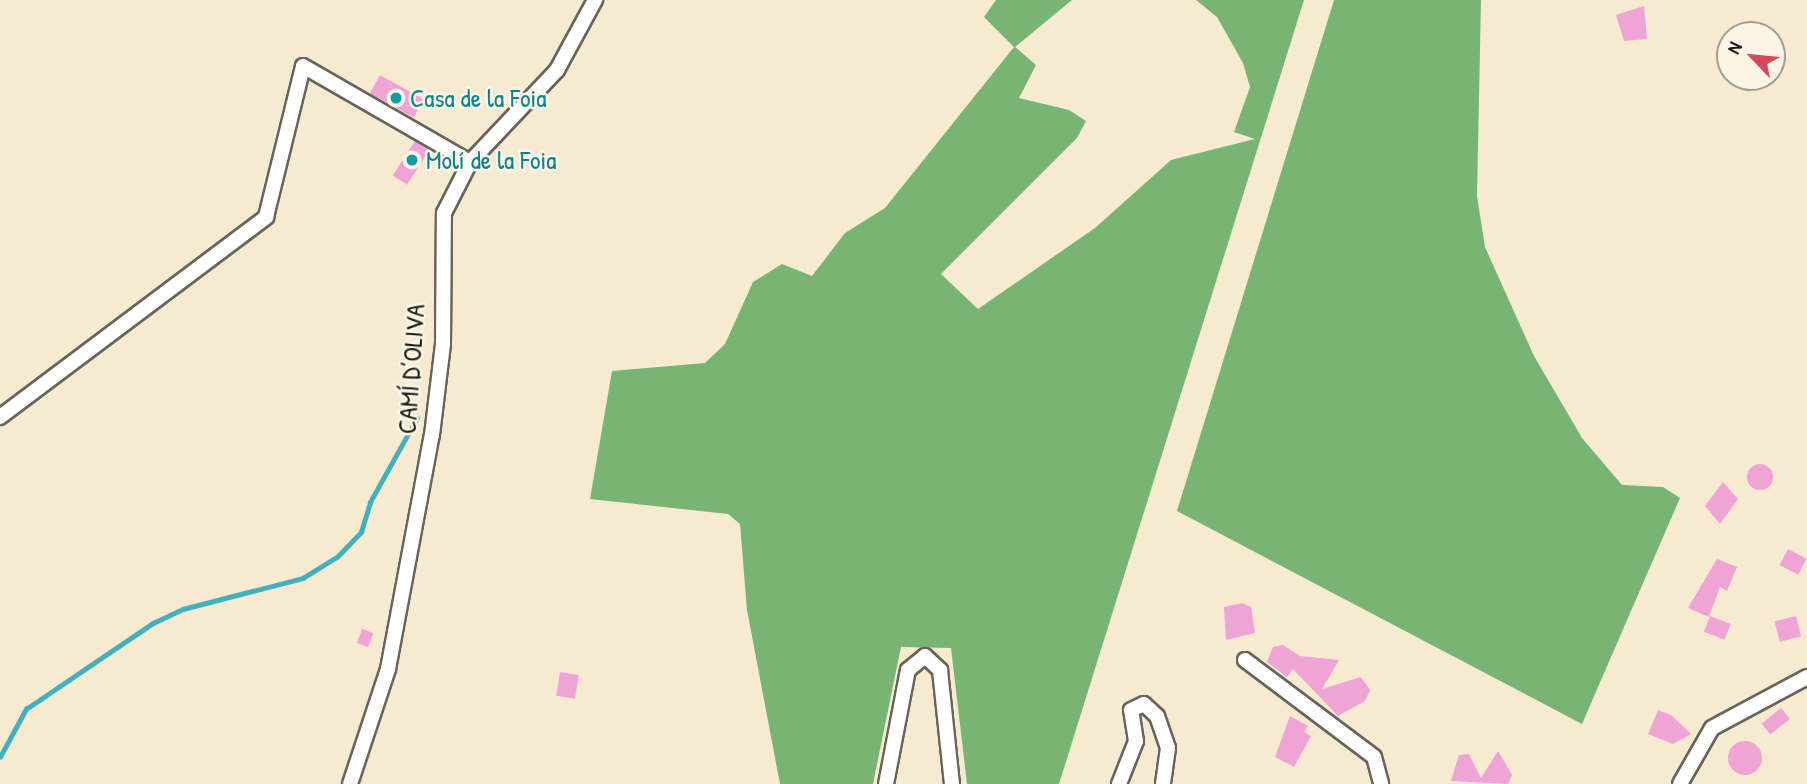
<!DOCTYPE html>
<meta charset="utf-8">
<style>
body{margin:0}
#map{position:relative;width:1807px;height:784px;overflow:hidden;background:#f6ead1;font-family:"Patrick Hand",sans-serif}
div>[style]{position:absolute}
.forest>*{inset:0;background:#78b574}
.stream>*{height:4.5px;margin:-2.25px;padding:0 2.25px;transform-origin:2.25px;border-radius:2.25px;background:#42b0bf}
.building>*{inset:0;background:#f0a4d5;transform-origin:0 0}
.round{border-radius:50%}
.roads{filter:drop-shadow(2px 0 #68645b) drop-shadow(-2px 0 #68645b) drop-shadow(0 2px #68645b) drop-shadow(0 -2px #68645b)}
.minor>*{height:14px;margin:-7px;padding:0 7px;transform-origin:7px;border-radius:7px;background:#fff}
.dots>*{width:19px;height:19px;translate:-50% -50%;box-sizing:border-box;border:4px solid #fcf5e5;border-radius:50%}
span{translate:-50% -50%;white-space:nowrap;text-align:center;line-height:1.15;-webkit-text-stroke:5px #fcf5e5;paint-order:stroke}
.culture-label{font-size:26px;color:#0d838f}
.left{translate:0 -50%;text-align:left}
.street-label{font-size:26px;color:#1c1c1c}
.north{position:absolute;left:1716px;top:21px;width:70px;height:70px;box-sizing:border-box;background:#fcf5e5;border:2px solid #a29e95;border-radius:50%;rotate:296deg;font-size:19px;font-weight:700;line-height:28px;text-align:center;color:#1c1c1c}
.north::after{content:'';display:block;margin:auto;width:24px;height:32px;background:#d1495b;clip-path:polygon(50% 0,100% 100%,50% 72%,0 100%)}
</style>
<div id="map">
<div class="forest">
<i style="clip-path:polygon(996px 0,1072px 0,1015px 47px,1036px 65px,1019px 98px,1069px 110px,1086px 121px,1077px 138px,941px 274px,978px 309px,1095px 228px,1171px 160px,1255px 139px,1234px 132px,1250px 87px,1243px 63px,1217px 17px,1196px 0,1304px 0,1059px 784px,967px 784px,951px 648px,901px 647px,873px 784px,780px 784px,747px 610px,740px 524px,728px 514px,590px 499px,612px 371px,705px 363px,725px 344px,753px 282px,782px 264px,812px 276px,845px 233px,885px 208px,1014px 47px,984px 17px)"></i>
<i style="clip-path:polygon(1334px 0,1481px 0,1477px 196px,1485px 247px,1534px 356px,1582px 438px,1622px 485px,1663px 487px,1680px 498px,1582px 724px,1177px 511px)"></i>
</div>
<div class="stream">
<i style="left:0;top:757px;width:55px;rotate:-61.6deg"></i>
<i style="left:26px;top:709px;width:153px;rotate:-34.1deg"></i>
<i style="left:153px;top:623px;width:33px;rotate:-25deg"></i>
<i style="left:183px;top:609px;width:124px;rotate:-14.5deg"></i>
<i style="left:303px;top:578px;width:40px;rotate:-32deg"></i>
<i style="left:337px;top:557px;width:35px;rotate:-46deg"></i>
<i style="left:361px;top:532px;width:31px;rotate:-73deg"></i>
<i style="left:370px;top:502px;width:96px;rotate:-60.8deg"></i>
</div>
<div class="building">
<i style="clip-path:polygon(1644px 6px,1647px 39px,1624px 41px,1616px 15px)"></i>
<i style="left:380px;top:75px;width:50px;height:21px;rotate:29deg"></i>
<i style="left:415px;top:141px;width:17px;height:41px;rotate:33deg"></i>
<i class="round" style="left:1747px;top:464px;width:26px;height:26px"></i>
<i style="clip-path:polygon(1723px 482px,1738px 499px,1720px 524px,1705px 506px)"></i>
<i style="left:1788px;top:549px;width:21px;height:18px;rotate:28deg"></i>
<i style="clip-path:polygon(1717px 559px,1737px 567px,1727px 591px,1720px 587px,1709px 617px,1688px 608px)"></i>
<i style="clip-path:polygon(1242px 603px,1251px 607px,1255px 633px,1226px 640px,1224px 607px)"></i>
<i style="left:1710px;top:616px;width:22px;height:17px;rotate:21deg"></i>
<i style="left:1796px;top:616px;width:21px;height:22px;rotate:76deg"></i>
<i style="left:362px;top:629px;width:12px;height:15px;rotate:20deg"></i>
<i style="clip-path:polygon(1283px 645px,1300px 656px,1339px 660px,1322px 689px,1361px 677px,1370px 690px,1365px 701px,1338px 716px,1293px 669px,1287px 677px,1267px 662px,1273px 647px)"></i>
<i style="left:560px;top:672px;width:19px;height:24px;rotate:9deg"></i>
<i style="left:1781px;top:708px;width:14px;height:25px;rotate:51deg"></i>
<i style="clip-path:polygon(1658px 710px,1671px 715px,1691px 734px,1673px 744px,1648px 734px)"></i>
<i style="clip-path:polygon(1290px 716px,1308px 726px,1304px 732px,1311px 736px,1294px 767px,1275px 757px)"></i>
<i class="round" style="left:1728px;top:741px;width:34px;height:34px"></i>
<i style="clip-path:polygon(1498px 751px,1512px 775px,1508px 784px,1451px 781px,1459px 755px,1469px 754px,1481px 778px)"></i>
</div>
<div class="roads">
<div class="minor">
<i style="left:0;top:417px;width:333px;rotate:-36.9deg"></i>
<i style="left:266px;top:217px;width:155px;rotate:-76.2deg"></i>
<i style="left:303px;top:66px;width:193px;rotate:29.9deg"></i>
<i style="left:1245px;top:660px;width:161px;rotate:36.9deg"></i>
<i style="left:1374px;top:757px;width:28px;rotate:75deg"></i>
<i style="left:350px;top:784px;width:121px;rotate:-71.7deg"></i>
<i style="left:388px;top:669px;width:238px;rotate:-79.4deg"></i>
<i style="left:432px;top:435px;width:92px;rotate:-83.1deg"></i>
<i style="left:443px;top:344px;width:131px;rotate:-89.6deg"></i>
<i style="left:444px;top:213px;width:57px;rotate:-63deg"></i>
<i style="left:470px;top:162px;width:127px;rotate:-46.6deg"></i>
<i style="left:557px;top:70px;width:80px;rotate:-61.5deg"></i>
<i style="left:886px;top:784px;width:116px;rotate:-79.1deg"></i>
<i style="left:908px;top:670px;width:22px;rotate:-39deg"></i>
<i style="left:925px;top:656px;width:21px;rotate:43deg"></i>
<i style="left:940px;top:670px;width:115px;rotate:84deg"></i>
<i style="left:1119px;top:784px;width:46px;rotate:-68.4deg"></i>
<i style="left:1136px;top:741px;width:31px;rotate:-99deg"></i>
<i style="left:1131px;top:710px;width:14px;rotate:-25deg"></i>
<i style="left:1144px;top:704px;width:18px;rotate:43deg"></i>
<i style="left:1157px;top:716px;width:34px;rotate:71deg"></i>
<i style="left:1168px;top:748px;width:36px;rotate:98deg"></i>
<i style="left:1680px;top:784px;width:64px;rotate:-60.3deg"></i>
<i style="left:1712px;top:728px;width:108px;rotate:-28.2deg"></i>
</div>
</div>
<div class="dots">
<i style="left:396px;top:98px;background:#0f9aa8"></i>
<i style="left:412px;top:160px;background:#0f9aa8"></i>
</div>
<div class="culture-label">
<span class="left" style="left:410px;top:98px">Casa de la Foia</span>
<span class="left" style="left:426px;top:160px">Molí de la Foia</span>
</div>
<div class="street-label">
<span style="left:411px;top:369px;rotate:-86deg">CAMÍ D’OLIVA</span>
</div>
<div class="north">N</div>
</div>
